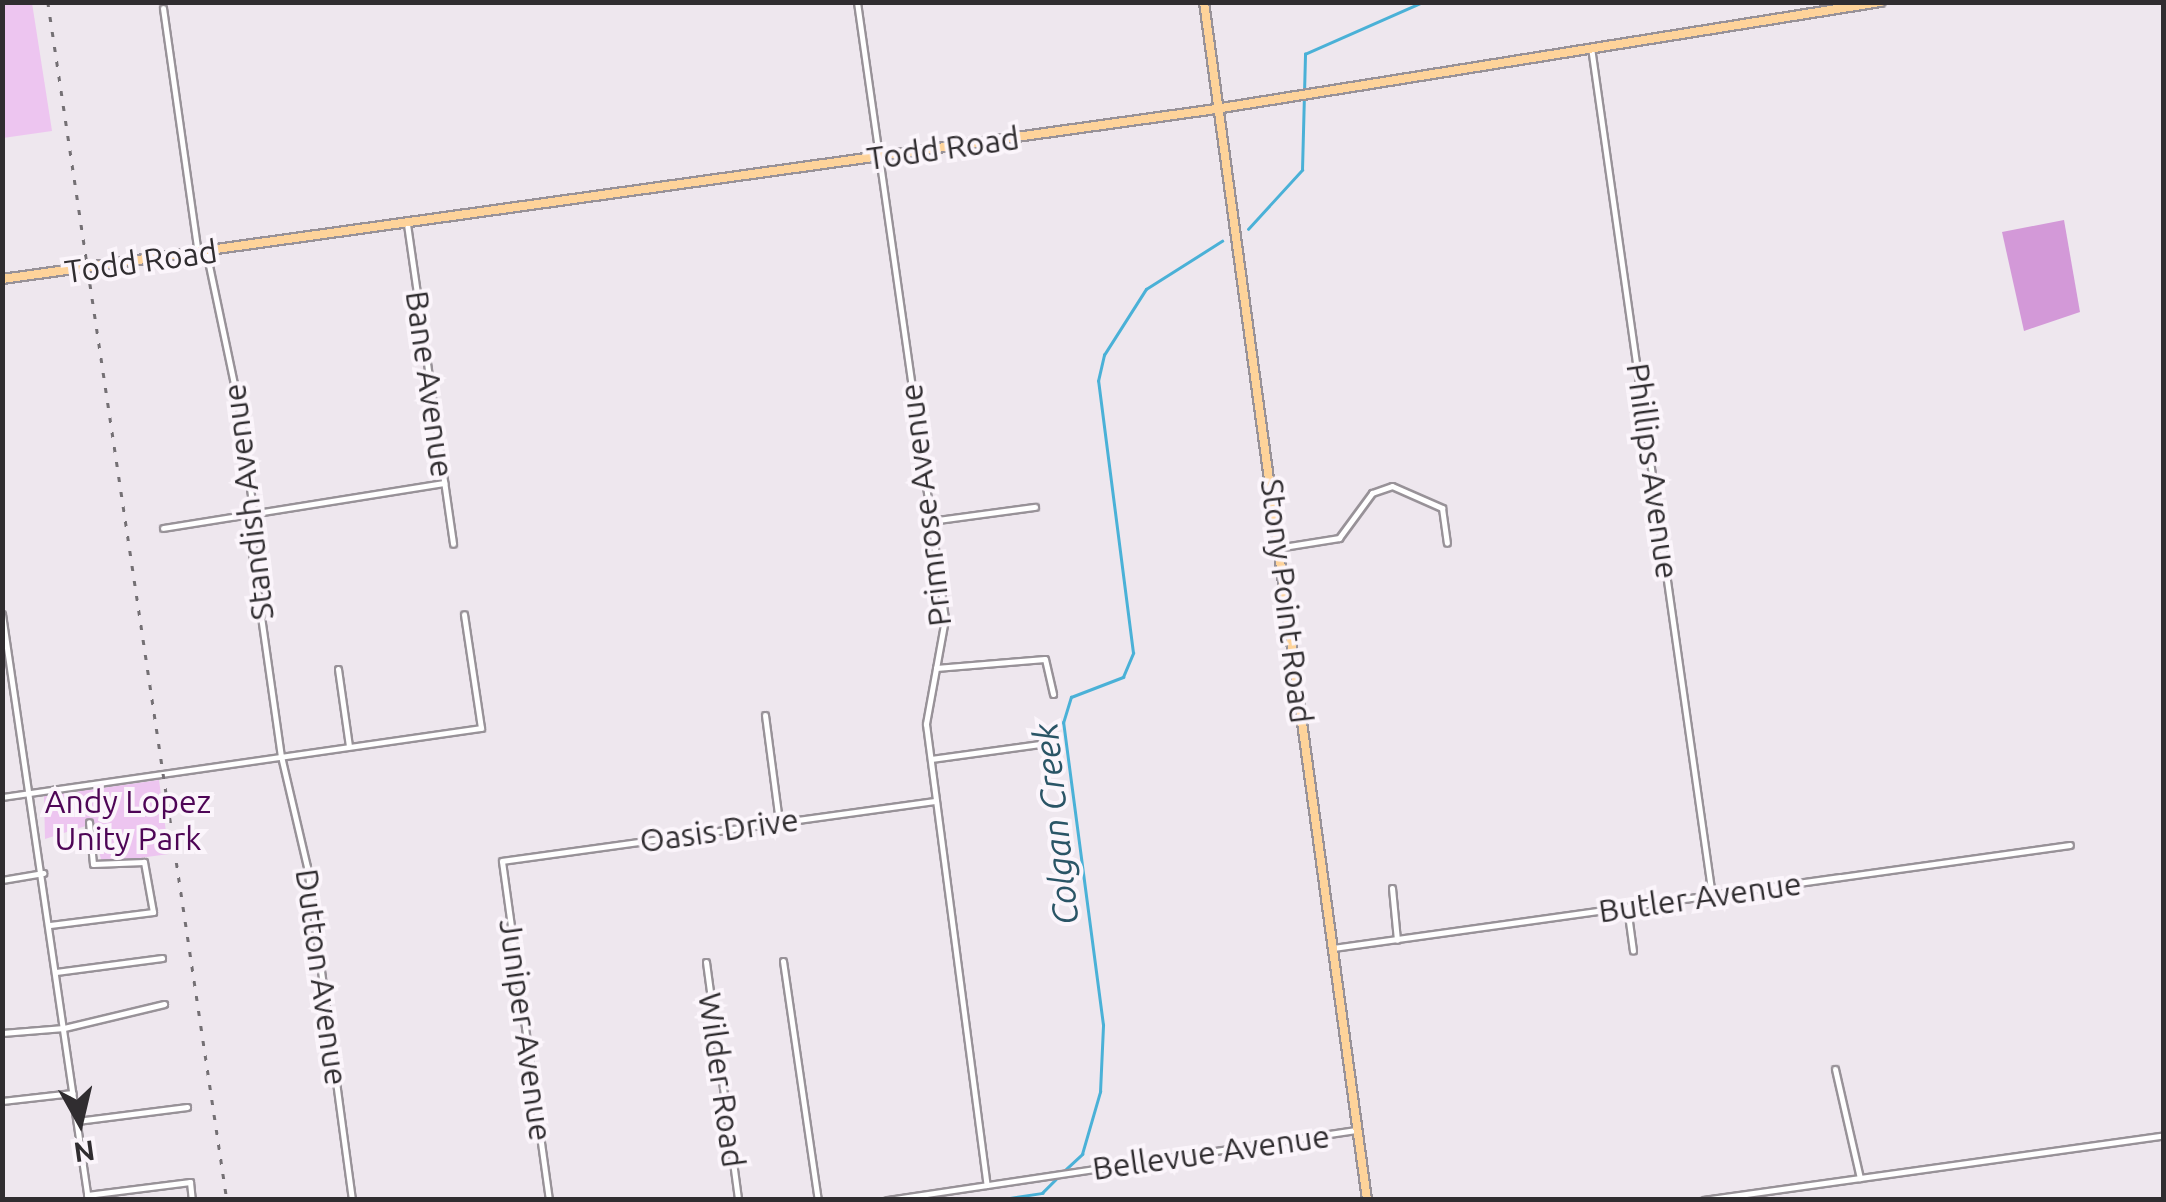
<!DOCTYPE html>
<style>
body{margin:0}
#map{position:relative;width:2166px;height:1202px;overflow:hidden;background:#eee7ee;font-family:Ubuntu,sans-serif}
div>[style]{position:absolute}
.green>*{inset:0;background:#edc5f0}
.forest>*{inset:0;background:#d399d8}
.stream>*{height:2.5px;margin:-1.25px;padding:0 1.25px;transform-origin:1.25px;border-radius:1.25px;background:#4ab1d7}
.roads{filter:drop-shadow(2px 0 #989298) drop-shadow(-2px 0 #989298) drop-shadow(0 2px #989298) drop-shadow(0 -2px #989298)}
.minor>*{height:5px;margin:-2.5px;padding:0 2.5px;transform-origin:2.5px;border-radius:2.5px;background:#fff}
.major>*{height:8px;margin:-4px;padding:0 4px;transform-origin:4px;border-radius:4px;background:#fed39a}
.rail>*{height:2.5px;margin-top:-1.25px;transform-origin:0;background:repeating-linear-gradient(90deg,#747074 0 5px,transparent 0 15px)}
span{translate:-50% -50%;white-space:nowrap;text-align:center;line-height:1.15;-webkit-text-stroke:8px #fbf5fb;paint-order:stroke}
.street-label{font-size:32px;color:#302d30}
.park-label{font-size:32px;color:#4e0556}
.water-label{font-size:35px;color:#2a5566;font-style:italic}
.frame{position:absolute;inset:0;border:5px solid #302d30;pointer-events:none}
.north{position:absolute;left:30px;top:1072px;width:100px;height:100px;-webkit-text-stroke:8px #fbf5fb;paint-order:stroke;rotate:172deg;font-size:28px;font-weight:700;line-height:40px;text-align:center;color:#302d30}
.north::after{content:'';display:block;margin:auto;width:35px;height:45px;background:#302d30;clip-path:polygon(50% 0,100% 100%,50% 72%,0 100%)}
</style>
<div id="map">
<div class="green">
<i style="clip-path:polygon(3px 2px,32px 3px,52px 131px,3px 138px)"></i>
<i style="clip-path:polygon(159px 780px,169px 854px,102px 863px,92px 824px,45px 839px,44px 796px)"></i>
</div>
<div class="forest">
<i style="clip-path:polygon(2064px 220px,2080px 312px,2024px 331px,2002px 232px)"></i>
</div>
<div class="stream">
<i style="left:1248px;top:229px;width:80px;rotate:-47.5deg"></i>
<i style="left:1302px;top:170px;width:116px;rotate:-88.5deg"></i>
<i style="left:1305px;top:54px;width:129px;rotate:-23.8deg"></i>
<i style="left:1064px;top:1171px;width:25px;rotate:-43deg"></i>
<i style="left:1082px;top:1154px;width:65px;rotate:-73.8deg"></i>
<i style="left:1100px;top:1092px;width:67px;rotate:-87.4deg"></i>
<i style="left:1103px;top:1025px;width:305px;rotate:-97.5deg"></i>
<i style="left:1063px;top:723px;width:27px;rotate:-73deg"></i>
<i style="left:1071px;top:697px;width:56px;rotate:-21deg"></i>
<i style="left:1123px;top:677px;width:26px;rotate:-67deg"></i>
<i style="left:1133px;top:653px;width:274px;rotate:-97.3deg"></i>
<i style="left:1098px;top:381px;width:27px;rotate:-77deg"></i>
<i style="left:1104px;top:355px;width:78px;rotate:-57.5deg"></i>
<i style="left:1146px;top:289px;width:90px;rotate:-32.3deg"></i>
<i style="left:997px;top:1200px;width:46px;rotate:-8.8deg"></i>
<i style="left:1042px;top:1193px;width:23px;rotate:-45deg"></i>
</div>
<div class="roads">
<div class="minor">
<i style="left:857px;top:2px;width:623px;rotate:81.88deg"></i>
<i style="left:945px;top:619px;width:107px;rotate:100.3deg"></i>
<i style="left:926px;top:724px;width:465px;rotate:82.5deg"></i>
<i style="left:163px;top:8px;width:247px;rotate:81.9deg"></i>
<i style="left:1591px;top:47px;width:858px;rotate:81.89deg"></i>
<i style="left:407px;top:224px;width:323px;rotate:81.8deg"></i>
<i style="left:206px;top:251px;width:166px;rotate:78.1deg"></i>
<i style="left:240px;top:413px;width:114px;rotate:82.4deg"></i>
<i style="left:255px;top:526px;width:27px;rotate:96deg"></i>
<i style="left:252px;top:553px;width:205px;rotate:81.9deg"></i>
<i style="left:281px;top:756px;width:114px;rotate:76.8deg"></i>
<i style="left:307px;top:867px;width:336px;rotate:82.3deg"></i>
<i style="left:931px;top:521px;width:105px;rotate:-7.7deg"></i>
<i style="left:163px;top:528px;width:285px;rotate:-9.1deg"></i>
<i style="left:1283px;top:547px;width:57px;rotate:-9.1deg"></i>
<i style="left:1339px;top:538px;width:56px;rotate:-53.7deg"></i>
<i style="left:1372px;top:493px;width:21px;rotate:-19deg"></i>
<i style="left:1392px;top:486px;width:55px;rotate:23.7deg"></i>
<i style="left:1442px;top:508px;width:35px;rotate:82deg"></i>
<i style="left:2px;top:614px;width:592px;rotate:81.65deg"></i>
<i style="left:936px;top:668px;width:109px;rotate:-4.7deg"></i>
<i style="left:1045px;top:659px;width:36px;rotate:77deg"></i>
<i style="left:338px;top:669px;width:78px;rotate:81.9deg"></i>
<i style="left:765px;top:715px;width:107px;rotate:82.5deg"></i>
<i style="left:931px;top:759px;width:110px;rotate:-7.8deg"></i>
<i style="left:2px;top:797px;width:484px;rotate:-8.2deg"></i>
<i style="left:481px;top:728px;width:115px;rotate:-98.5deg"></i>
<i style="left:2px;top:880px;width:42px;rotate:-9.7deg"></i>
<i style="left:1392px;top:888px;width:52px;rotate:84.5deg"></i>
<i style="left:1627px;top:907px;width:44px;rotate:82.2deg"></i>
<i style="left:50px;top:925px;width:104px;rotate:-7.2deg"></i>
<i style="left:153px;top:912px;width:51px;rotate:-100.2deg"></i>
<i style="left:144px;top:862px;width:51px;rotate:177.8deg"></i>
<i style="left:93px;top:864px;width:42px;rotate:-95.4deg"></i>
<i style="left:1333px;top:948px;width:744px;rotate:-7.96deg"></i>
<i style="left:783px;top:961px;width:242px;rotate:81.7deg"></i>
<i style="left:706px;top:962px;width:240px;rotate:82.3deg"></i>
<i style="left:56px;top:972px;width:107px;rotate:-7.5deg"></i>
<i style="left:2px;top:1033px;width:62px;rotate:-4.6deg"></i>
<i style="left:64px;top:1028px;width:103px;rotate:-13.5deg"></i>
<i style="left:1835px;top:1069px;width:112px;rotate:77.1deg"></i>
<i style="left:2px;top:1101px;width:71px;rotate:-6.4deg"></i>
<i style="left:77px;top:1121px;width:111px;rotate:-7.3deg"></i>
<i style="left:87px;top:1195px;width:104px;rotate:-7.2deg"></i>
<i style="left:190px;top:1182px;width:18px;rotate:84deg"></i>
<i style="left:549px;top:1200px;width:342px;rotate:-97.9deg"></i>
<i style="left:502px;top:861px;width:438px;rotate:-7.9deg"></i>
<i style="left:887px;top:1200px;width:475px;rotate:-8.5deg"></i>
<i style="left:1704px;top:1200px;width:465px;rotate:-8deg"></i>
</div>
<div class="major">
<i style="left:1204px;top:2px;width:1209px;rotate:82.25deg"></i>
<i style="left:2px;top:279px;width:1219px;rotate:-7.97deg"></i>
<i style="left:1209px;top:110px;width:680px;rotate:-9.14deg"></i>
</div>
</div>
<div class="rail">
<i style="left:48px;top:2px;width:1211px;rotate:81.5deg"></i>
</div>
<div class="street-label">
<span style="left:943px;top:148px;rotate:-8deg">Todd Road</span>
<span style="left:141px;top:261px;rotate:-8deg">Todd Road</span>
<span style="left:430px;top:384px;rotate:82deg">Bane Avenue</span>
<span style="left:1653px;top:471px;rotate:82deg">Phillips Avenue</span>
<span style="left:248px;top:502px;rotate:-97deg">Standish Avenue</span>
<span style="left:925px;top:505px;rotate:-97deg">Primrose Avenue</span>
<span style="left:1287px;top:601px;rotate:83deg">Stony Point Road</span>
<span style="left:719px;top:830px;rotate:-8deg">Oasis Drive</span>
<span style="left:1700px;top:897px;rotate:-8deg">Butler Avenue</span>
<span style="left:322px;top:977px;rotate:82deg">Dutton Avenue</span>
<span style="left:526px;top:1030px;rotate:82deg">Juniper Avenue</span>
<span style="left:722px;top:1080px;rotate:82deg">Wilder Road</span>
<span style="left:1211px;top:1152px;rotate:-8deg">Bellevue Avenue</span>
</div>
<div class="park-label">
<span style="left:128px;top:820px">Andy Lopez<br>Unity Park</span>
</div>
<div class="water-label">
<span style="left:1055px;top:824px;rotate:-96deg">Colgan Creek</span>
</div>
<div class="frame"></div>
<div class="north">N</div>
</div>
